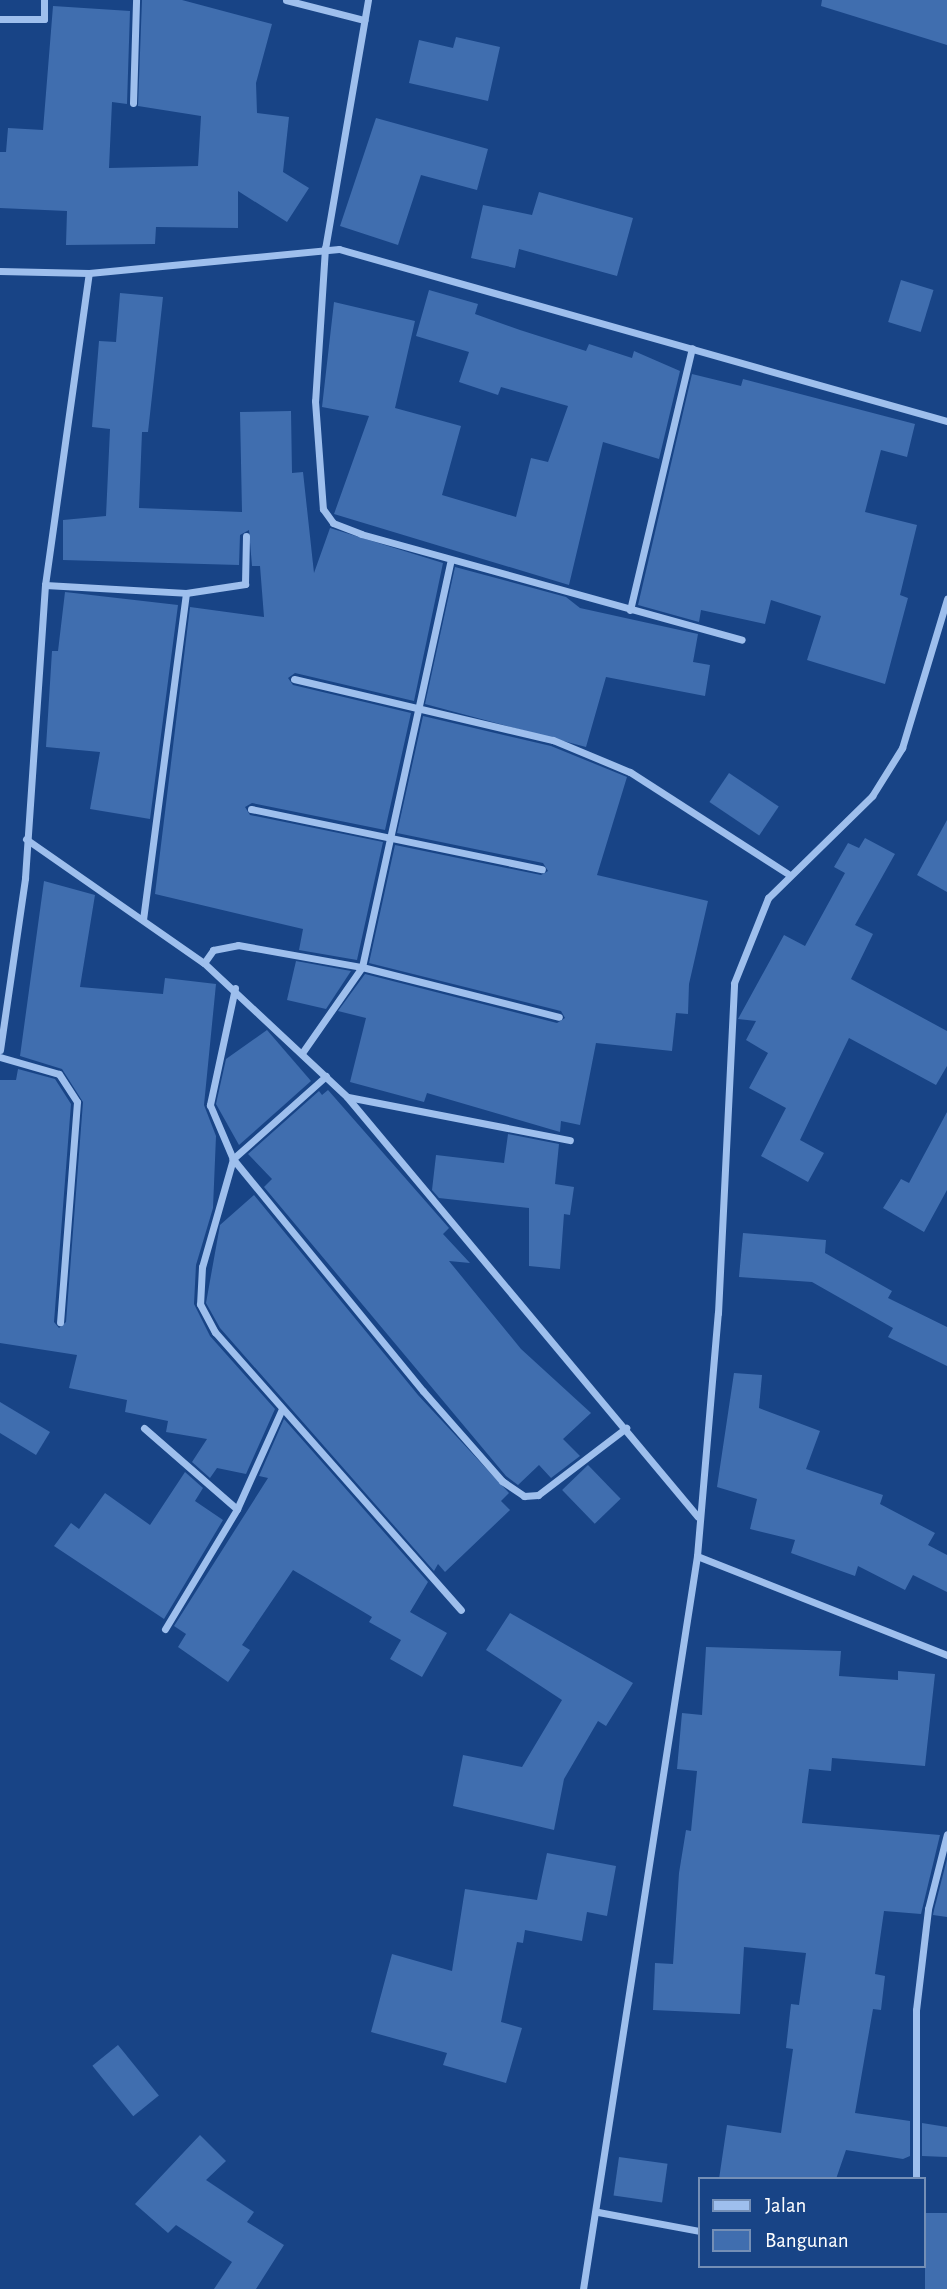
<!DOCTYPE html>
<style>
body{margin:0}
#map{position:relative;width:947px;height:2289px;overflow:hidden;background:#184486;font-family:"Alegreya Sans",sans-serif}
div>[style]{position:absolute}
.building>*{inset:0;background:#406eaf;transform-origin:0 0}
.street>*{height:7px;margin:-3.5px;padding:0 3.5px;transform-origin:3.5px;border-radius:3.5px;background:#9ebfed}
span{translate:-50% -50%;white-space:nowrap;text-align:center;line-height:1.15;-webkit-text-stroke:7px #184486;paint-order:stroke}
.legend{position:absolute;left:698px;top:2177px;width:228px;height:91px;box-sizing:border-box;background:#184486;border:2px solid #748fb6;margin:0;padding:9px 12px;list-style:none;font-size:21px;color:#fff}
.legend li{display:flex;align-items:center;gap:14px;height:35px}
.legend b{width:35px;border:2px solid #748fb6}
</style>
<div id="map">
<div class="building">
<i style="clip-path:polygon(142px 0,182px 0,272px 24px,256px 83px,257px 113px,289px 117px,283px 172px,309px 188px,287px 222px,238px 191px,238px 228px,156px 227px,155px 244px,66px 245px,67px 211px,0 208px,0 152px,6px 152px,8px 128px,43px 130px,53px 6px,130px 11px,127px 104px,112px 102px,109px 168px,198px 166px,201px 116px,138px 106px)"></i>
<i style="clip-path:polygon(822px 0,947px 0,947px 45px,821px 6px)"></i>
<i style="clip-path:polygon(456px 37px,500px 47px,488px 101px,409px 83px,419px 40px,453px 48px)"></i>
<i style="clip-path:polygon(376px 118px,488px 149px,477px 190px,421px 175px,398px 245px,340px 226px)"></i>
<i style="clip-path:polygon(539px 192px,633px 218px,617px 276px,519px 249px,515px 268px,471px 258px,483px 205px,532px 215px)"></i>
<i style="left:901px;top:280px;width:34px;height:44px;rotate:17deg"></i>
<i style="clip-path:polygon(429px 290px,478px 304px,475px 314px,520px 330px,586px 351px,589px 344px,632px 358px,634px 351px,680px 371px,659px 459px,603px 442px,569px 585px,334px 514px,369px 416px,322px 407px,334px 302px,415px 321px,395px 408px,461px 426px,442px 495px,516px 517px,531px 458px,548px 462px,568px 406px,501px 387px,498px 395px,459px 382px,469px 352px,416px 336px)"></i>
<i style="clip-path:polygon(120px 293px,163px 297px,148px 432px,142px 432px,139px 508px,242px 512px,240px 412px,291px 411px,292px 473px,303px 472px,314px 573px,330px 528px,443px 563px,414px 701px,295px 673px,288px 678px,293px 685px,411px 713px,385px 830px,252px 803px,245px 807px,250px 815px,383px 842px,357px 960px,299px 950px,303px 929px,155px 894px,190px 607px,264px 617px,260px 566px,252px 566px,249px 530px,240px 535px,239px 565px,63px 560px,63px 520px,106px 516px,110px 429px,92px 427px,99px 341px,116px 342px)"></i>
<i style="clip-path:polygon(692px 374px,741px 386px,743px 379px,915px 424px,907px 457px,881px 450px,865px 512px,917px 525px,900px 595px,908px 598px,885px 684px,807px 660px,821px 616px,771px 600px,765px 624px,701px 610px,699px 622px,638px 605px)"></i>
<i style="clip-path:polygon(455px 567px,566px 597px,580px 608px,698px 634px,693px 662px,710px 665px,705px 696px,606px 677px,586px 747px,425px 704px)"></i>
<i style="clip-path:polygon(65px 592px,178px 605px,150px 819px,90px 809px,100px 752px,46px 747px,52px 651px,58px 651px)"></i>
<i style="clip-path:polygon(423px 716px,551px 746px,627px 777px,597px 875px,708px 901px,689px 984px,688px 1014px,676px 1013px,672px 1051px,596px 1043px,580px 1125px,561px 1121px,560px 1132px,427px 1093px,424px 1102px,350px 1082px,366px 1018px,338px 1011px,365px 974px,557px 1023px,565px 1018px,561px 1011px,369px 963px,395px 845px,541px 875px,548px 871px,543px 863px,397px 833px)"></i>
<i style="left:729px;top:773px;width:60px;height:35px;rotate:34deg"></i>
<i style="clip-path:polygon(947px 820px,947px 892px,917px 875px)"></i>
<i style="clip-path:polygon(865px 838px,895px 854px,855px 925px,873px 934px,851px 979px,947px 1031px,947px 1066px,936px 1085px,849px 1038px,800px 1140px,824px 1153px,808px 1182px,761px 1156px,786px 1108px,749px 1088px,768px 1053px,746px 1040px,756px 1021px,738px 1019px,784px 935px,805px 946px,845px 873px,834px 867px,848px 843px,859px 848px)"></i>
<i style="clip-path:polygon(44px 881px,95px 895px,80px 987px,163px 994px,165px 978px,216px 984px,204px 1105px,216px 1136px,213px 1208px,196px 1265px,194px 1304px,210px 1336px,275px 1409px,246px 1474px,217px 1468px,210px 1478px,192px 1462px,207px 1439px,166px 1432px,168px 1421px,125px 1412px,127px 1400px,69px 1388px,77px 1355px,0 1343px,0 1080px,16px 1080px,18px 1069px,55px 1079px,71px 1104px,54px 1322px,59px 1328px,66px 1322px,83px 1102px,62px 1069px,20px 1056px)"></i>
<i style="clip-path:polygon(296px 961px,351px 971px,326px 1009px,287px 1000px)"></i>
<i style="clip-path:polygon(267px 1030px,311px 1081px,239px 1145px,216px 1104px,226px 1059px)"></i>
<i style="clip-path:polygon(328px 1090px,449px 1228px,443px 1234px,470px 1263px,449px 1261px,521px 1349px,591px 1413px,563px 1439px,580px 1456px,551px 1478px,539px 1465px,518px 1485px,506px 1476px,264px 1187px,272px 1179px,248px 1154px,319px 1091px,322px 1095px)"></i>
<i style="clip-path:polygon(947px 1112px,947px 1190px,924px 1232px,883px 1208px,901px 1179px,909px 1183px)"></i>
<i style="clip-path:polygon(508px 1134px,559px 1144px,555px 1184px,574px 1187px,570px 1215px,564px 1214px,560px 1269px,529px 1266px,529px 1208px,439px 1198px,432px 1190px,436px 1155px,504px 1163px)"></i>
<i style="clip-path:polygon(254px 1195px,418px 1395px,509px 1493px,501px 1501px,510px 1510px,445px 1572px,438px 1564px,434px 1571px,220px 1328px,206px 1303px,220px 1225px)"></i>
<i style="clip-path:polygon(743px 1233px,826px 1240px,825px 1253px,892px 1291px,888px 1298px,947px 1327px,947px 1366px,888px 1337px,893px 1328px,812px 1282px,739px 1277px)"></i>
<i style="clip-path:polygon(734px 1373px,762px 1375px,759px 1408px,820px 1431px,806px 1469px,883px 1495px,880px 1504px,935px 1533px,928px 1545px,947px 1555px,947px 1592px,913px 1575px,905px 1590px,858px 1566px,855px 1576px,791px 1553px,795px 1540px,750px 1529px,757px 1499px,717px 1487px)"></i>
<i style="clip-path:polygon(0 1402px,50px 1432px,36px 1455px,0 1433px)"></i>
<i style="clip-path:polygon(284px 1419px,428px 1582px,410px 1612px,447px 1633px,422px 1677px,390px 1659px,401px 1640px,369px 1622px,372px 1617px,293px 1570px,242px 1645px,250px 1650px,228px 1682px,178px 1647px,186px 1634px,174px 1626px,268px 1478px,259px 1476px)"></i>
<i style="left:588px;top:1465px;width:47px;height:36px;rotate:46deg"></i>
<i style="clip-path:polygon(185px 1472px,203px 1488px,195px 1501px,223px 1520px,164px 1619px,54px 1546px,71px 1523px,79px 1529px,105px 1493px,150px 1525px)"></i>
<i style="clip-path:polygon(510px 1613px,633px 1683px,606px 1726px,598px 1721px,564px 1779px,554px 1830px,453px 1806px,463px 1755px,522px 1767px,562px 1700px,486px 1650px)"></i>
<i style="clip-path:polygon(706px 1647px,841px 1651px,839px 1676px,898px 1680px,898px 1671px,935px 1674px,925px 1766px,832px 1758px,831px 1771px,809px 1769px,802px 1823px,940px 1835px,921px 1914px,884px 1911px,875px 1974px,885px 1976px,881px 2010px,873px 2009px,855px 2113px,910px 2121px,910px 2156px,903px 2159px,846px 2150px,836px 2179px,719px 2179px,727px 2125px,781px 2133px,793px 2049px,786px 2048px,791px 2004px,799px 2005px,806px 1953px,744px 1947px,740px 2014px,653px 2010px,655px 1963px,673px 1964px,679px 1873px,686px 1830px,691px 1831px,697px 1771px,677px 1769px,682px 1713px,702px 1715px)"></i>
<i style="clip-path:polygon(547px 1853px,616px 1866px,607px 1916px,587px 1912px,582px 1941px,525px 1930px,523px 1943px,517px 1942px,501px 2022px,522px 2028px,506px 2083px,443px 2065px,447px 2053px,371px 2032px,392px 1954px,452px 1971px,465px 1889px,537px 1900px)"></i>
<i style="clip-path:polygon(947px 1859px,947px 1917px,933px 1915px,934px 1910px)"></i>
<i style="left:118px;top:2045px;width:65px;height:33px;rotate:51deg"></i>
<i style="clip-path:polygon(922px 2123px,947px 2127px,947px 2157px,922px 2156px)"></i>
<i style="clip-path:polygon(200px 2135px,226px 2161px,206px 2180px,254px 2212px,247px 2222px,284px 2245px,256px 2289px,214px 2289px,232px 2262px,176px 2225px,168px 2233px,135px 2204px)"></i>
<i style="left:619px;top:2157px;width:49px;height:39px;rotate:8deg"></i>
<i style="left:925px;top:2213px;width:22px;height:76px"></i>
</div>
<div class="street">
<i style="left:286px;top:0;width:81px;rotate:14.4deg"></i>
<i style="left:368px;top:0;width:252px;rotate:99.8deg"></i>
<i style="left:325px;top:248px;width:153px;rotate:93.7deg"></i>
<i style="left:315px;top:401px;width:108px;rotate:85.8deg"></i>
<i style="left:323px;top:509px;width:17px;rotate:54deg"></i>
<i style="left:333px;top:523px;width:30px;rotate:21deg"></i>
<i style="left:361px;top:534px;width:395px;rotate:15.5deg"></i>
<i style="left:0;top:19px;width:44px"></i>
<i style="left:44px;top:19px;width:19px;rotate:-90deg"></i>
<i style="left:133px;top:103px;width:103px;rotate:-88.3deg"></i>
<i style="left:0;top:271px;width:89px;rotate:1.3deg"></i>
<i style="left:89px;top:273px;width:251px;rotate:-5.5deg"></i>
<i style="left:339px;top:249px;width:632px;rotate:15.8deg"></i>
<i style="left:45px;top:585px;width:141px;rotate:3.2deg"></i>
<i style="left:186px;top:593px;width:329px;rotate:97.5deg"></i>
<i style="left:186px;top:593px;width:60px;rotate:-8.7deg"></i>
<i style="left:245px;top:584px;width:48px;rotate:-88.8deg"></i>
<i style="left:630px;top:610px;width:269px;rotate:-76.7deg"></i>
<i style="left:294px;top:679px;width:266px;rotate:13.3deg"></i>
<i style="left:553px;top:740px;width:83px;rotate:22.6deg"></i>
<i style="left:630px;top:772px;width:188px;rotate:32.8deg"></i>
<i style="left:251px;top:809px;width:297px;rotate:11.7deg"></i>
<i style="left:26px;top:839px;width:217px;rotate:34.9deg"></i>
<i style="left:204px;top:963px;width:196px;rotate:43.1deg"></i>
<i style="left:347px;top:1097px;width:547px;rotate:50.11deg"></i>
<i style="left:204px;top:963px;width:16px;rotate:-55deg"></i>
<i style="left:213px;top:950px;width:25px;rotate:-11deg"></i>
<i style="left:238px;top:945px;width:126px;rotate:10.1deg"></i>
<i style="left:362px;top:967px;width:203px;rotate:14.2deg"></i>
<i style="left:235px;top:988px;width:120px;rotate:102.1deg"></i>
<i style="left:210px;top:1105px;width:59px;rotate:66.9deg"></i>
<i style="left:233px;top:1159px;width:112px;rotate:106deg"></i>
<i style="left:202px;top:1267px;width:37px;rotate:93deg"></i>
<i style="left:200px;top:1304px;width:32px;rotate:62deg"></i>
<i style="left:215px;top:1332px;width:371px;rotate:48.5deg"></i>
<i style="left:0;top:1050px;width:174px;rotate:-81.7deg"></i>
<i style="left:25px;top:878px;width:294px;rotate:-86.1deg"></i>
<i style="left:45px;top:585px;width:315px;rotate:-82deg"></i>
<i style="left:302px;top:1053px;width:105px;rotate:-55.1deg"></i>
<i style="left:362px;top:967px;width:414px;rotate:-77.7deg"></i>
<i style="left:0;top:1057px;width:61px;rotate:16.1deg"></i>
<i style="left:59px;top:1074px;width:33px;rotate:57deg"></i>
<i style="left:77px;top:1102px;width:221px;rotate:94.4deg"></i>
<i style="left:326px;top:1076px;width:125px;rotate:138.3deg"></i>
<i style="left:233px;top:1159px;width:300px;rotate:50.7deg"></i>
<i style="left:423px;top:1391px;width:120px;rotate:48.7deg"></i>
<i style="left:502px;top:1481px;width:27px;rotate:34deg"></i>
<i style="left:524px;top:1496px;width:14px;rotate:-4deg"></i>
<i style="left:538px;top:1495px;width:111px;rotate:-37.3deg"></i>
<i style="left:348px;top:1097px;width:226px;rotate:11deg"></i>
<i style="left:144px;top:1428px;width:123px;rotate:41.1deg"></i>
<i style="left:697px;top:1556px;width:269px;rotate:21.6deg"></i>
<i style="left:165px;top:1629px;width:140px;rotate:-59deg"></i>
<i style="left:237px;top:1509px;width:110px;rotate:-65.8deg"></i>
<i style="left:916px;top:2179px;width:169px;rotate:-90deg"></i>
<i style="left:916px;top:2010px;width:102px;rotate:-83.2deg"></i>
<i style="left:928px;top:1909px;width:77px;rotate:-75.8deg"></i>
<i style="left:598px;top:2212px;width:104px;rotate:10.6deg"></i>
<i style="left:583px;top:2289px;width:742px;rotate:-81.16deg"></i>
<i style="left:697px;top:1556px;width:244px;rotate:-85.1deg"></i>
<i style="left:718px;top:1313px;width:330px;rotate:-87.2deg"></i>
<i style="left:734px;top:983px;width:92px;rotate:-68.2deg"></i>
<i style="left:768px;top:898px;width:146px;rotate:-44.4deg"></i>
<i style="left:872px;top:796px;width:57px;rotate:-58deg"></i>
<i style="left:902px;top:748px;width:156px;rotate:-73.2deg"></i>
</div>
<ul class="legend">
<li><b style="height:9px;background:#9ebfed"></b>Jalan</li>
<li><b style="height:19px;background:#406eaf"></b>Bangunan</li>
</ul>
</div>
